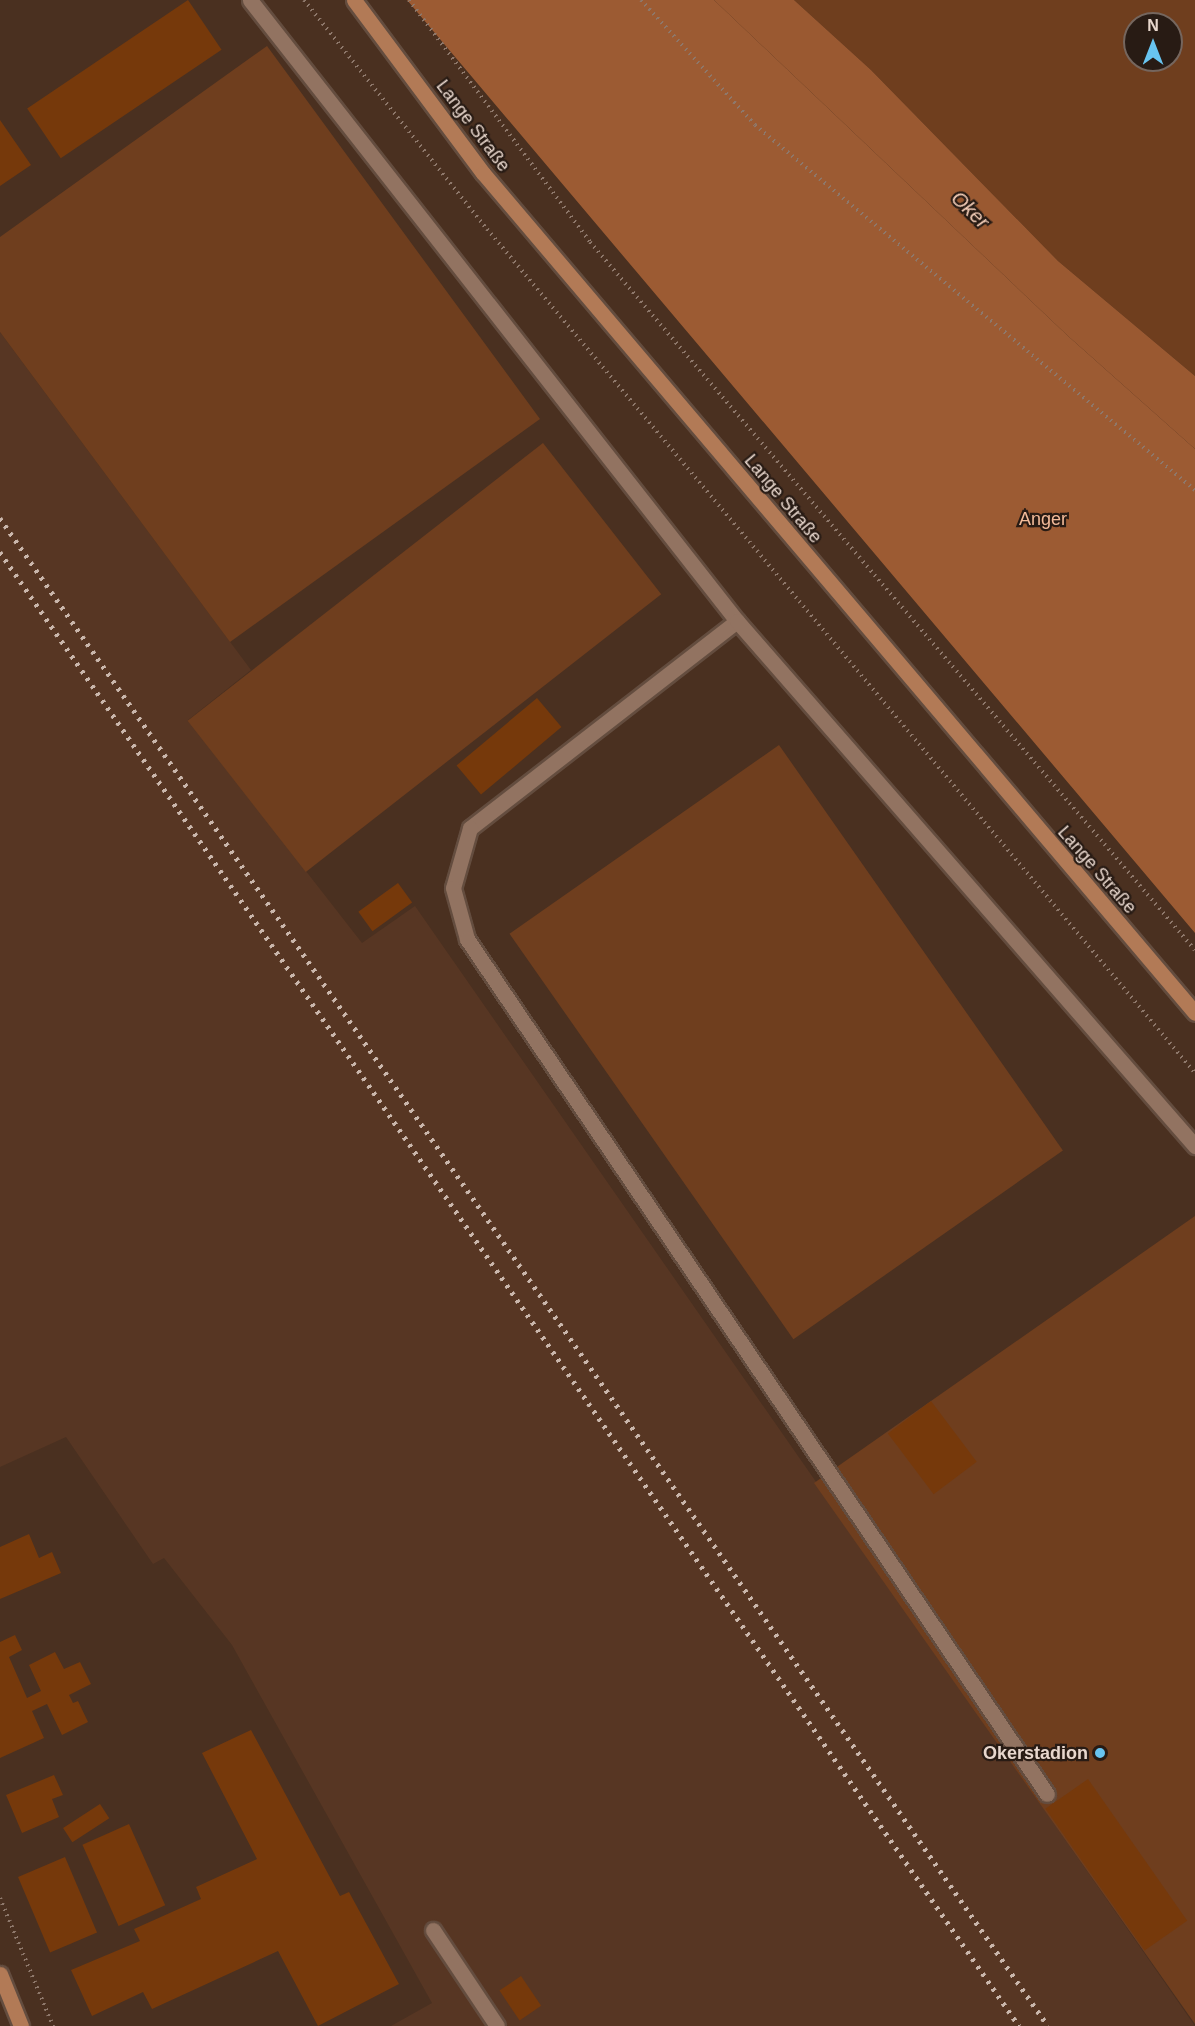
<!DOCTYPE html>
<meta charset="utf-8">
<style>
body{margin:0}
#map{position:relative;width:1195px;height:2026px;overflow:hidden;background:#4a3020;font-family:Arial,sans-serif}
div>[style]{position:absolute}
.built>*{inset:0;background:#573623}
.green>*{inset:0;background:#6f3e1e;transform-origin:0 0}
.forest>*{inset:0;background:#9c5b33}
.water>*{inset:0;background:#9a5931}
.building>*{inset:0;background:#76390b;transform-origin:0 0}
.path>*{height:4px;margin-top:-2px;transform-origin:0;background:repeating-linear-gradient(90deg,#8e786b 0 1.5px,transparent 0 6px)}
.roads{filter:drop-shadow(2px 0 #644d3f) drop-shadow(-2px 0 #644d3f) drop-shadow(0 2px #644d3f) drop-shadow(0 -2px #644d3f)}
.lane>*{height:15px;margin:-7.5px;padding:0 7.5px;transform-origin:7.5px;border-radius:7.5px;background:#927361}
.street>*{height:15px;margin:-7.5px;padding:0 7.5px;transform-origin:7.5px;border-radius:7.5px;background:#927361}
.secondary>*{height:15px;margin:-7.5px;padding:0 7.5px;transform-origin:7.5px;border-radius:7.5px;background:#b27a56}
.rail>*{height:4.5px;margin-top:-2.25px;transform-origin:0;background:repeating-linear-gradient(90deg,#cab7ac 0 3px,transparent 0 9px)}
.dots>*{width:16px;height:16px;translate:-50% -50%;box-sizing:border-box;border:3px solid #281b14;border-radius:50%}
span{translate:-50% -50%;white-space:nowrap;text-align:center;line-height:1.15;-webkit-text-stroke:4.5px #281b14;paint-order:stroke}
.street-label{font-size:18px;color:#e8d7cd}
.park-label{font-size:18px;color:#f3bb9a}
.poi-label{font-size:18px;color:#e8d7cd;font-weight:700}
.right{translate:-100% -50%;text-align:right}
.water-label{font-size:20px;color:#f7d0ba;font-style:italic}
.north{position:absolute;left:1123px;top:12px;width:60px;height:60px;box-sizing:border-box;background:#281b14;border:2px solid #75665e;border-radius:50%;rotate:0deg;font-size:16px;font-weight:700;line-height:24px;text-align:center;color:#e8d7cd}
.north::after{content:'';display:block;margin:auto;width:21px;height:27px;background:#68c4f0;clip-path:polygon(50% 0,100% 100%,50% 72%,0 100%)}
</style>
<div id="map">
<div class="built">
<i style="clip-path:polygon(0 332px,251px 670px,188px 720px,362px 943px,415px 906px,1195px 2026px,391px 2026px,432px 2003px,232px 1645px,164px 1558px,153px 1564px,66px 1437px,0 1467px)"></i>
</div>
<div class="green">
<i style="clip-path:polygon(evenodd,794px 0,1195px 0,1195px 376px,1058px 261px,871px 70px,794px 0,1135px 24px,1171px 24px,1171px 60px,1135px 60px,1135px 24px)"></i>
<i style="clip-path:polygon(267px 46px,540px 419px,230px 642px,0 332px,0 237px)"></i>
<i style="left:543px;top:443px;width:192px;height:451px;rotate:52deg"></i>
<i style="left:779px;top:745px;width:495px;height:329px;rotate:55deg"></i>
<i style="clip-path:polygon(1195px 1216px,1195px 2024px,814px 1483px)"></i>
</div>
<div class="forest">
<i style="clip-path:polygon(407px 0,714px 0,1068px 336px,1195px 449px,1195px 933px)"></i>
</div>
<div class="water">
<i style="clip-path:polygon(714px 0,794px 0,871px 70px,1058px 261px,1195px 376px,1195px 449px,1068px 336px)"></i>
</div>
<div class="building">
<i style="left:188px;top:0;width:60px;height:194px;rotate:56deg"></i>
<i style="clip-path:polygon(0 120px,31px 165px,0 186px)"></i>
<i style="left:537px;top:698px;width:38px;height:105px;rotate:50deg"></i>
<i style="left:398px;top:883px;width:24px;height:49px;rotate:54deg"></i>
<i style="left:931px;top:1401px;width:76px;height:54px;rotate:53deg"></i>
<i style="clip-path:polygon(29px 1534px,39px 1558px,52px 1552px,61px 1573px,0 1599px,0 1547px)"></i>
<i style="clip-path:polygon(15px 1635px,22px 1650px,9px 1657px,27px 1698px,41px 1691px,29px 1665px,55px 1652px,64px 1669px,80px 1662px,91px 1684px,69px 1695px,73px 1703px,78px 1701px,88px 1722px,62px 1735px,47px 1704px,32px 1711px,44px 1738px,0 1758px,0 1642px)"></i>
<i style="clip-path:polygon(251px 1730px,340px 1896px,349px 1892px,399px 1984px,318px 2026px,278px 1951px,152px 2009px,143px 1992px,92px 2016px,71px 1970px,140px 1941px,134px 1929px,201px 1899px,196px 1887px,257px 1859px,202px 1753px)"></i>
<i style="clip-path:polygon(54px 1775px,63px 1795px,52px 1799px,59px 1817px,22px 1833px,6px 1795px)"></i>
<i style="left:1088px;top:1779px;width:173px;height:52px;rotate:55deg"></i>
<i style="left:100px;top:1804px;width:17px;height:44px;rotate:57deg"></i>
<i style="left:129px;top:1824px;width:89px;height:51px;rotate:66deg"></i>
<i style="left:65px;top:1857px;width:82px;height:51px;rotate:67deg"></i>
<i style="left:521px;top:1976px;width:36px;height:26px;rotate:56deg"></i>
</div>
<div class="path">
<i style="left:304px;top:0;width:293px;rotate:51.4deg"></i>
<i style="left:487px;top:229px;width:1102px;rotate:50.01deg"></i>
<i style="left:409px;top:0;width:302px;rotate:53.2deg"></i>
<i style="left:590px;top:242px;width:931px;rotate:49.49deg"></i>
<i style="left:641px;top:0;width:169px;rotate:47.6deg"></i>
<i style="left:755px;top:125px;width:572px;rotate:39.68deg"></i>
<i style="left:0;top:1898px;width:139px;rotate:67.5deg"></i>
</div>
<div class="roads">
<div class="lane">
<i style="left:250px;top:0;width:789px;rotate:51.9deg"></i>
<i style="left:737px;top:621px;width:338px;rotate:142.2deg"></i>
<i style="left:470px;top:828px;width:62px;rotate:105.8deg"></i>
<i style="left:453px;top:888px;width:53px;rotate:74.6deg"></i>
<i style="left:467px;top:939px;width:1033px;rotate:55.85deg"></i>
<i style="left:737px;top:621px;width:697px;rotate:48.9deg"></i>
</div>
<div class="street">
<i style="left:433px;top:1930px;width:115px;rotate:56.3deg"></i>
</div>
<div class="secondary">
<i style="left:354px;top:0;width:216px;rotate:53.3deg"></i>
<i style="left:483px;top:173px;width:1101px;rotate:49.71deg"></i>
<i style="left:0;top:1974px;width:56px;rotate:68deg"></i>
</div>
</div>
<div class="rail">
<i style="left:0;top:518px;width:1836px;rotate:55.2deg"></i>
<i style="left:0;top:552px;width:1792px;rotate:55.34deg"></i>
</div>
<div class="dots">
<i style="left:1100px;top:1753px;background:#68c4f0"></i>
</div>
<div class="street-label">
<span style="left:473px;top:126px;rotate:53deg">Lange Straße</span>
<span style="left:783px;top:499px;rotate:50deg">Lange Straße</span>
<span style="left:1097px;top:870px;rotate:49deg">Lange Straße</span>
</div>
<div class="park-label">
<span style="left:1043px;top:519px">Anger</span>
</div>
<div class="poi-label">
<span class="right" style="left:1088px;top:1753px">Okerstadion</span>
</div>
<div class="water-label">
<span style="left:970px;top:210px;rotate:44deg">Oker</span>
</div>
<div class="north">N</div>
</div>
